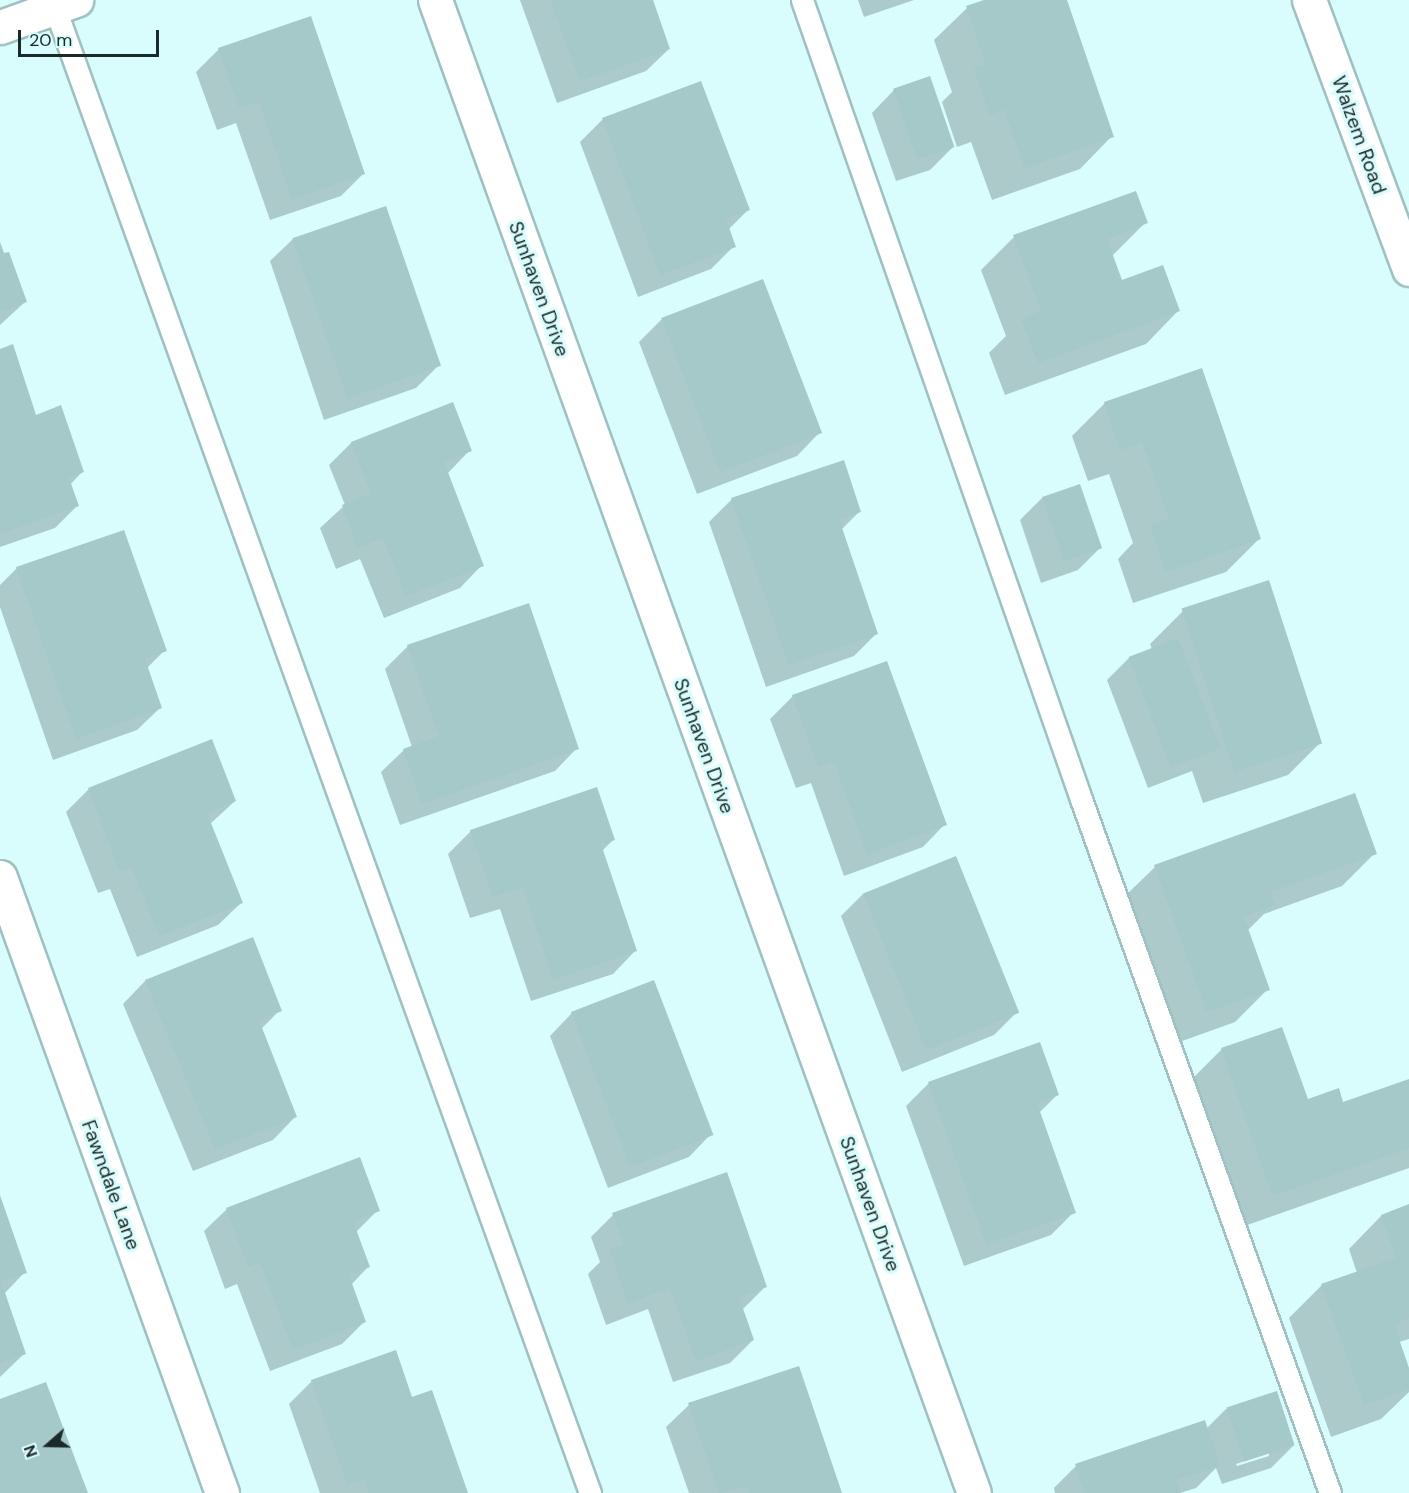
<!DOCTYPE html>
<style>
body{margin:0}
#map{position:relative;width:1409px;height:1493px;overflow:hidden;background:#d8fdfc;font-family:"DM Sans",sans-serif}
div>[style]{position:absolute}
.shadow>*{inset:0;background:#0003}
.building>*{inset:0;background:#a5c8c8;transform-origin:0 0}
.roads{filter:drop-shadow(2px 0 #9ec1c1) drop-shadow(-2px 0 #9ec1c1) drop-shadow(0 2px #9ec1c1) drop-shadow(0 -2px #9ec1c1)}
.service>*{height:21px;margin:-10.5px;padding:0 10.5px;transform-origin:10.5px;border-radius:10.5px;background:#fff}
.minor>*{height:33px;margin:-16.5px;padding:0 16.5px;transform-origin:16.5px;border-radius:16.5px;background:#fff}
.secondary>*{height:33px;margin:-16.5px;padding:0 16.5px;transform-origin:16.5px;border-radius:16.5px;background:#fff}
span{translate:-50% -50%;white-space:nowrap;text-align:center;line-height:1.15;-webkit-text-stroke:6px #d8fdfc;paint-order:stroke}
.street-label{font-size:20px;color:#1c2929}
.north{position:absolute;left:18px;top:1415px;width:60px;height:60px;-webkit-text-stroke:4px #d8fdfc;paint-order:stroke;rotate:250deg;font-size:16px;font-weight:700;line-height:24px;text-align:center;color:#1c2929}
.north::after{content:'';display:block;margin:auto;width:21px;height:27px;background:#1c2929;clip-path:polygon(50% 0,100% 100%,50% 72%,0 100%)}
.scale{position:absolute;left:18px;top:30px;width:141px;height:27px;box-sizing:border-box;border:3px solid #1c2929;border-top:0;padding-left:8px;font-size:18px;line-height:21px;white-space:nowrap;color:#1c2929;-webkit-text-stroke:4px #d8fdfc;paint-order:stroke}
</style>
<div id="map">
<div class="shadow">
<i style="clip-path:polygon(520px 0,651px 0,669px 49px,646px 71px,557px 103px)"></i>
<i style="clip-path:polygon(858px 0,914px 0,864px 17px)"></i>
<i style="clip-path:polygon(988px 0,1065px 0,1112px 136px,1080px 169px,992px 200px,971px 142px,957px 147px,942px 102px,952px 92px,934px 40px,967px 8px)"></i>
<i style="clip-path:polygon(219px 49px,363px 174px,341px 196px,270px 220px,236px 123px,217px 130px,196px 72px)"></i>
<i style="clip-path:polygon(894px 90px,953px 147px,930px 170px,896px 181px,872px 113px)"></i>
<i style="clip-path:polygon(603px 119px,748px 210px,728px 230px,734px 246px,711px 269px,638px 297px,580px 142px)"></i>
<i style="clip-path:polygon(1146px 222px,1112px 256px,1121px 282px,1178px 311px,1146px 344px,1005px 395px,989px 353px,1006px 336px,981px 270px,1014px 237px)"></i>
<i style="clip-path:polygon(293px 239px,438px 366px,416px 388px,324px 420px,270px 261px)"></i>
<i style="clip-path:polygon(0 245px,25px 302px,0 325px)"></i>
<i style="clip-path:polygon(662px 319px,819px 433px,797px 456px,697px 494px,639px 342px)"></i>
<i style="clip-path:polygon(0 350px,35px 416px,82px 472px,70px 485px,77px 506px,55px 528px,0 547px)"></i>
<i style="clip-path:polygon(1105px 403px,1259px 539px,1226px 572px,1133px 603px,1118px 559px,1133px 543px,1109px 474px,1088px 481px,1072px 436px)"></i>
<i style="clip-path:polygon(351px 443px,470px 450px,448px 473px,482px 565px,460px 588px,384px 618px,360px 559px,336px 569px,320px 528px,345px 505px,329px 465px)"></i>
<i style="clip-path:polygon(1079px 486px,1100px 548px,1078px 570px,1041px 583px,1020px 520px,1042px 498px)"></i>
<i style="clip-path:polygon(732px 499px,860px 511px,841px 530px,877px 633px,854px 656px,766px 687px,709px 522px)"></i>
<i style="clip-path:polygon(17px 568px,165px 650px,146px 669px,160px 708px,137px 730px,53px 760px,0 607px,0 585px)"></i>
<i style="clip-path:polygon(1183px 611px,1321px 742px,1288px 775px,1203px 803px,1192px 771px,1148px 788px,1107px 680px,1129px 658px,1152px 649px,1150px 644px)"></i>
<i style="clip-path:polygon(408px 646px,577px 748px,555px 771px,400px 825px,381px 772px,404px 750px,412px 747px,385px 669px)"></i>
<i style="clip-path:polygon(793px 696px,945px 824px,923px 847px,844px 876px,811px 783px,796px 788px,770px 719px)"></i>
<i style="clip-path:polygon(89px 789px,235px 801px,210px 824px,241px 903px,218px 925px,137px 957px,110px 889px,98px 893px,66px 812px)"></i>
<i style="clip-path:polygon(471px 831px,613px 840px,602px 851px,635px 951px,613px 974px,531px 1001px,500px 909px,470px 918px,448px 854px)"></i>
<i style="clip-path:polygon(1375px 853px,1342px 886px,1264px 914px,1247px 931px,1268px 989px,1235px 1022px,1174px 1044px,1122px 899px,1155px 867px)"></i>
<i style="clip-path:polygon(864px 893px,1016px 1013px,994px 1035px,902px 1072px,841px 916px)"></i>
<i style="clip-path:polygon(252px 939px,280px 1010px,261px 1029px,295px 1117px,273px 1140px,193px 1171px,123px 1004px,145px 981px)"></i>
<i style="clip-path:polygon(572px 1013px,711px 1134px,689px 1157px,608px 1188px,550px 1036px)"></i>
<i style="clip-path:polygon(1222px 1049px,1307px 1101px,1342px 1104px,1409px 1081px,1409px 1168px,1239px 1228px,1189px 1082px)"></i>
<i style="clip-path:polygon(929px 1083px,1057px 1095px,1039px 1113px,1074px 1212px,1051px 1235px,964px 1266px,906px 1106px)"></i>
<i style="clip-path:polygon(0 1199px,25px 1272px,4px 1294px,25px 1353px,0 1377px)"></i>
<i style="clip-path:polygon(1409px 1206px,1409px 1339px,1399px 1342px,1409px 1372px,1409px 1392px,1381px 1419px,1331px 1437px,1289px 1318px,1322px 1285px,1357px 1273px,1349px 1249px,1381px 1216px)"></i>
<i style="clip-path:polygon(227px 1209px,378px 1210px,355px 1233px,368px 1267px,351px 1285px,364px 1322px,342px 1344px,270px 1371px,237px 1284px,225px 1289px,204px 1231px)"></i>
<i style="clip-path:polygon(613px 1215px,766px 1286px,742px 1310px,753px 1340px,730px 1363px,673px 1382px,648px 1309px,606px 1325px,588px 1274px,600px 1262px,591px 1237px)"></i>
<i style="clip-path:polygon(312px 1381px,411px 1399px,466px 1493px,320px 1493px,289px 1404px)"></i>
<i style="clip-path:polygon(evenodd,1276px 1393px,1294px 1445px,1271px 1468px,1222px 1484px,1216px 1468px,1196px 1488px,1180px 1493px,1055px 1493px,1054px 1488px,1076px 1466px,1206px 1429px,1226px 1409px,1276px 1393px,1269px 1453px,1269px 1456px,1237px 1466px,1236px 1464px,1269px 1453px)"></i>
<i style="clip-path:polygon(689px 1405px,841px 1493px,689px 1493px,666px 1427px)"></i>
</div>
<div class="building">
<i style="clip-path:polygon(550px 0,653px 0,670px 49px,580px 81px)"></i>
<i style="clip-path:polygon(984px 0,1067px 0,1114px 137px,1025px 168px,1004px 110px,990px 115px,974px 68px,986px 64px,966px 6px)"></i>
<i style="clip-path:polygon(311px 16px,365px 174px,292px 199px,259px 102px,239px 108px,218px 48px)"></i>
<i style="left:930px;top:76px;width:75px;height:39px;rotate:71deg"></i>
<i style="clip-path:polygon(701px 81px,750px 210px,726px 219px,736px 247px,660px 275px,602px 118px)"></i>
<i style="clip-path:polygon(1136px 191px,1148px 223px,1107px 239px,1122px 280px,1163px 265px,1180px 311px,1038px 363px,1021px 319px,1041px 311px,1013px 235px)"></i>
<i style="left:386px;top:206px;width:169px;height:99px;rotate:71deg"></i>
<i style="clip-path:polygon(0 242px,4px 253px,9px 252px,27px 302px,0 312px)"></i>
<i style="left:763px;top:279px;width:165px;height:109px;rotate:69deg"></i>
<i style="clip-path:polygon(13px 344px,36px 415px,61px 405px,84px 472px,69px 478px,79px 506px,0 534px,0 349px)"></i>
<i style="clip-path:polygon(1202px 368px,1261px 539px,1166px 572px,1150px 525px,1169px 519px,1142px 442px,1120px 450px,1104px 402px)"></i>
<i style="clip-path:polygon(453px 402px,472px 451px,444px 462px,484px 566px,406px 596px,383px 538px,358px 548px,342px 505px,371px 493px,351px 442px)"></i>
<i style="clip-path:polygon(844px 460px,861px 512px,839px 519px,878px 634px,789px 665px,731px 498px)"></i>
<i style="left:1080px;top:484px;width:68px;height:40px;rotate:71deg"></i>
<i style="clip-path:polygon(124px 530px,167px 651px,145px 659px,162px 708px,76px 739px,16px 567px)"></i>
<i style="left:1269px;top:580px;width:172px;height:92px;rotate:72deg"></i>
<i style="clip-path:polygon(529px 603px,579px 749px,422px 804px,403px 749px,439px 736px,407px 645px)"></i>
<i style="left:1178px;top:638px;width:118px;height:53px;rotate:69deg"></i>
<i style="clip-path:polygon(887px 661px,947px 825px,867px 854px,834px 761px,818px 767px,792px 695px)"></i>
<i style="clip-path:polygon(212px 739px,236px 801px,207px 813px,243px 903px,159px 936px,132px 868px,120px 872px,88px 788px)"></i>
<i style="clip-path:polygon(597px 787px,615px 840px,601px 844px,637px 951px,553px 980px,523px 887px,493px 897px,470px 830px)"></i>
<i style="clip-path:polygon(1355px 793px,1377px 854px,1270px 892px,1275px 905px,1244px 917px,1270px 990px,1207px 1012px,1154px 865px)"></i>
<i style="left:956px;top:856px;width:169px;height:100px;rotate:68deg"></i>
<i style="clip-path:polygon(253px 937px,282px 1011px,259px 1020px,297px 1117px,215px 1149px,145px 980px)"></i>
<i style="left:654px;top:980px;width:166px;height:89px;rotate:69deg"></i>
<i style="clip-path:polygon(1282px 1027px,1308px 1099px,1339px 1088px,1343px 1102px,1409px 1079px,1409px 1148px,1272px 1196px,1221px 1048px)"></i>
<i style="clip-path:polygon(1040px 1042px,1059px 1095px,1037px 1103px,1076px 1213px,986px 1244px,928px 1082px)"></i>
<i style="clip-path:polygon(360px 1157px,380px 1211px,353px 1221px,370px 1267px,349px 1275px,366px 1322px,293px 1350px,260px 1262px,248px 1267px,226px 1208px)"></i>
<i style="clip-path:polygon(727px 1172px,767px 1287px,739px 1297px,754px 1340px,696px 1361px,670px 1288px,628px 1303px,610px 1250px,624px 1245px,612px 1213px)"></i>
<i style="clip-path:polygon(0 1195px,27px 1273px,1px 1281px,26px 1354px,0 1363px)"></i>
<i style="clip-path:polygon(1409px 1204px,1409px 1318px,1394px 1324px,1409px 1368px,1409px 1389px,1364px 1405px,1321px 1284px,1396px 1258px,1381px 1215px)"></i>
<i style="clip-path:polygon(396px 1350px,412px 1397px,432px 1390px,468px 1493px,369px 1493px,364px 1479px,347px 1484px,311px 1380px)"></i>
<i style="clip-path:polygon(799px 1366px,842px 1493px,750px 1493px,747px 1486px,719px 1493px,688px 1403px)"></i>
<i style="clip-path:polygon(46px 1382px,88px 1493px,0 1493px,0 1399px)"></i>
<i style="left:1277px;top:1391px;width:57px;height:53px;rotate:72deg"></i>
<i style="clip-path:polygon(1205px 1420px,1220px 1466px,1176px 1480px,1181px 1493px,1085px 1493px,1075px 1464px)"></i>
</div>
<div class="roads">
<div class="service">
<i style="left:52px;top:0;width:1587px;rotate:70.18deg"></i>
<i style="left:802px;top:0;width:846px;rotate:70.75deg"></i>
<i style="left:1081px;top:799px;width:737px;rotate:70.26deg"></i>
</div>
<div class="minor">
<i style="left:435px;top:0;width:1587px;rotate:70.15deg"></i>
<i style="left:0;top:27px;width:81px;rotate:-19.6deg"></i>
<i style="left:0;top:877px;width:655px;rotate:70.18deg"></i>
</div>
<div class="secondary">
<i style="left:1309px;top:0;width:287px;rotate:69.6deg"></i>
</div>
</div>
<div class="street-label">
<span style="left:1359px;top:135px;rotate:70deg">Walzem Road</span>
<span style="left:539px;top:289px;rotate:70deg">Sunhaven Drive</span>
<span style="left:704px;top:746px;rotate:70deg">Sunhaven Drive</span>
<span style="left:111px;top:1185px;rotate:70deg">Fawndale Lane</span>
<span style="left:870px;top:1204px;rotate:70deg">Sunhaven Drive</span>
</div>
<div class="north">N</div>
<div class="scale">20 m</div>
</div>
